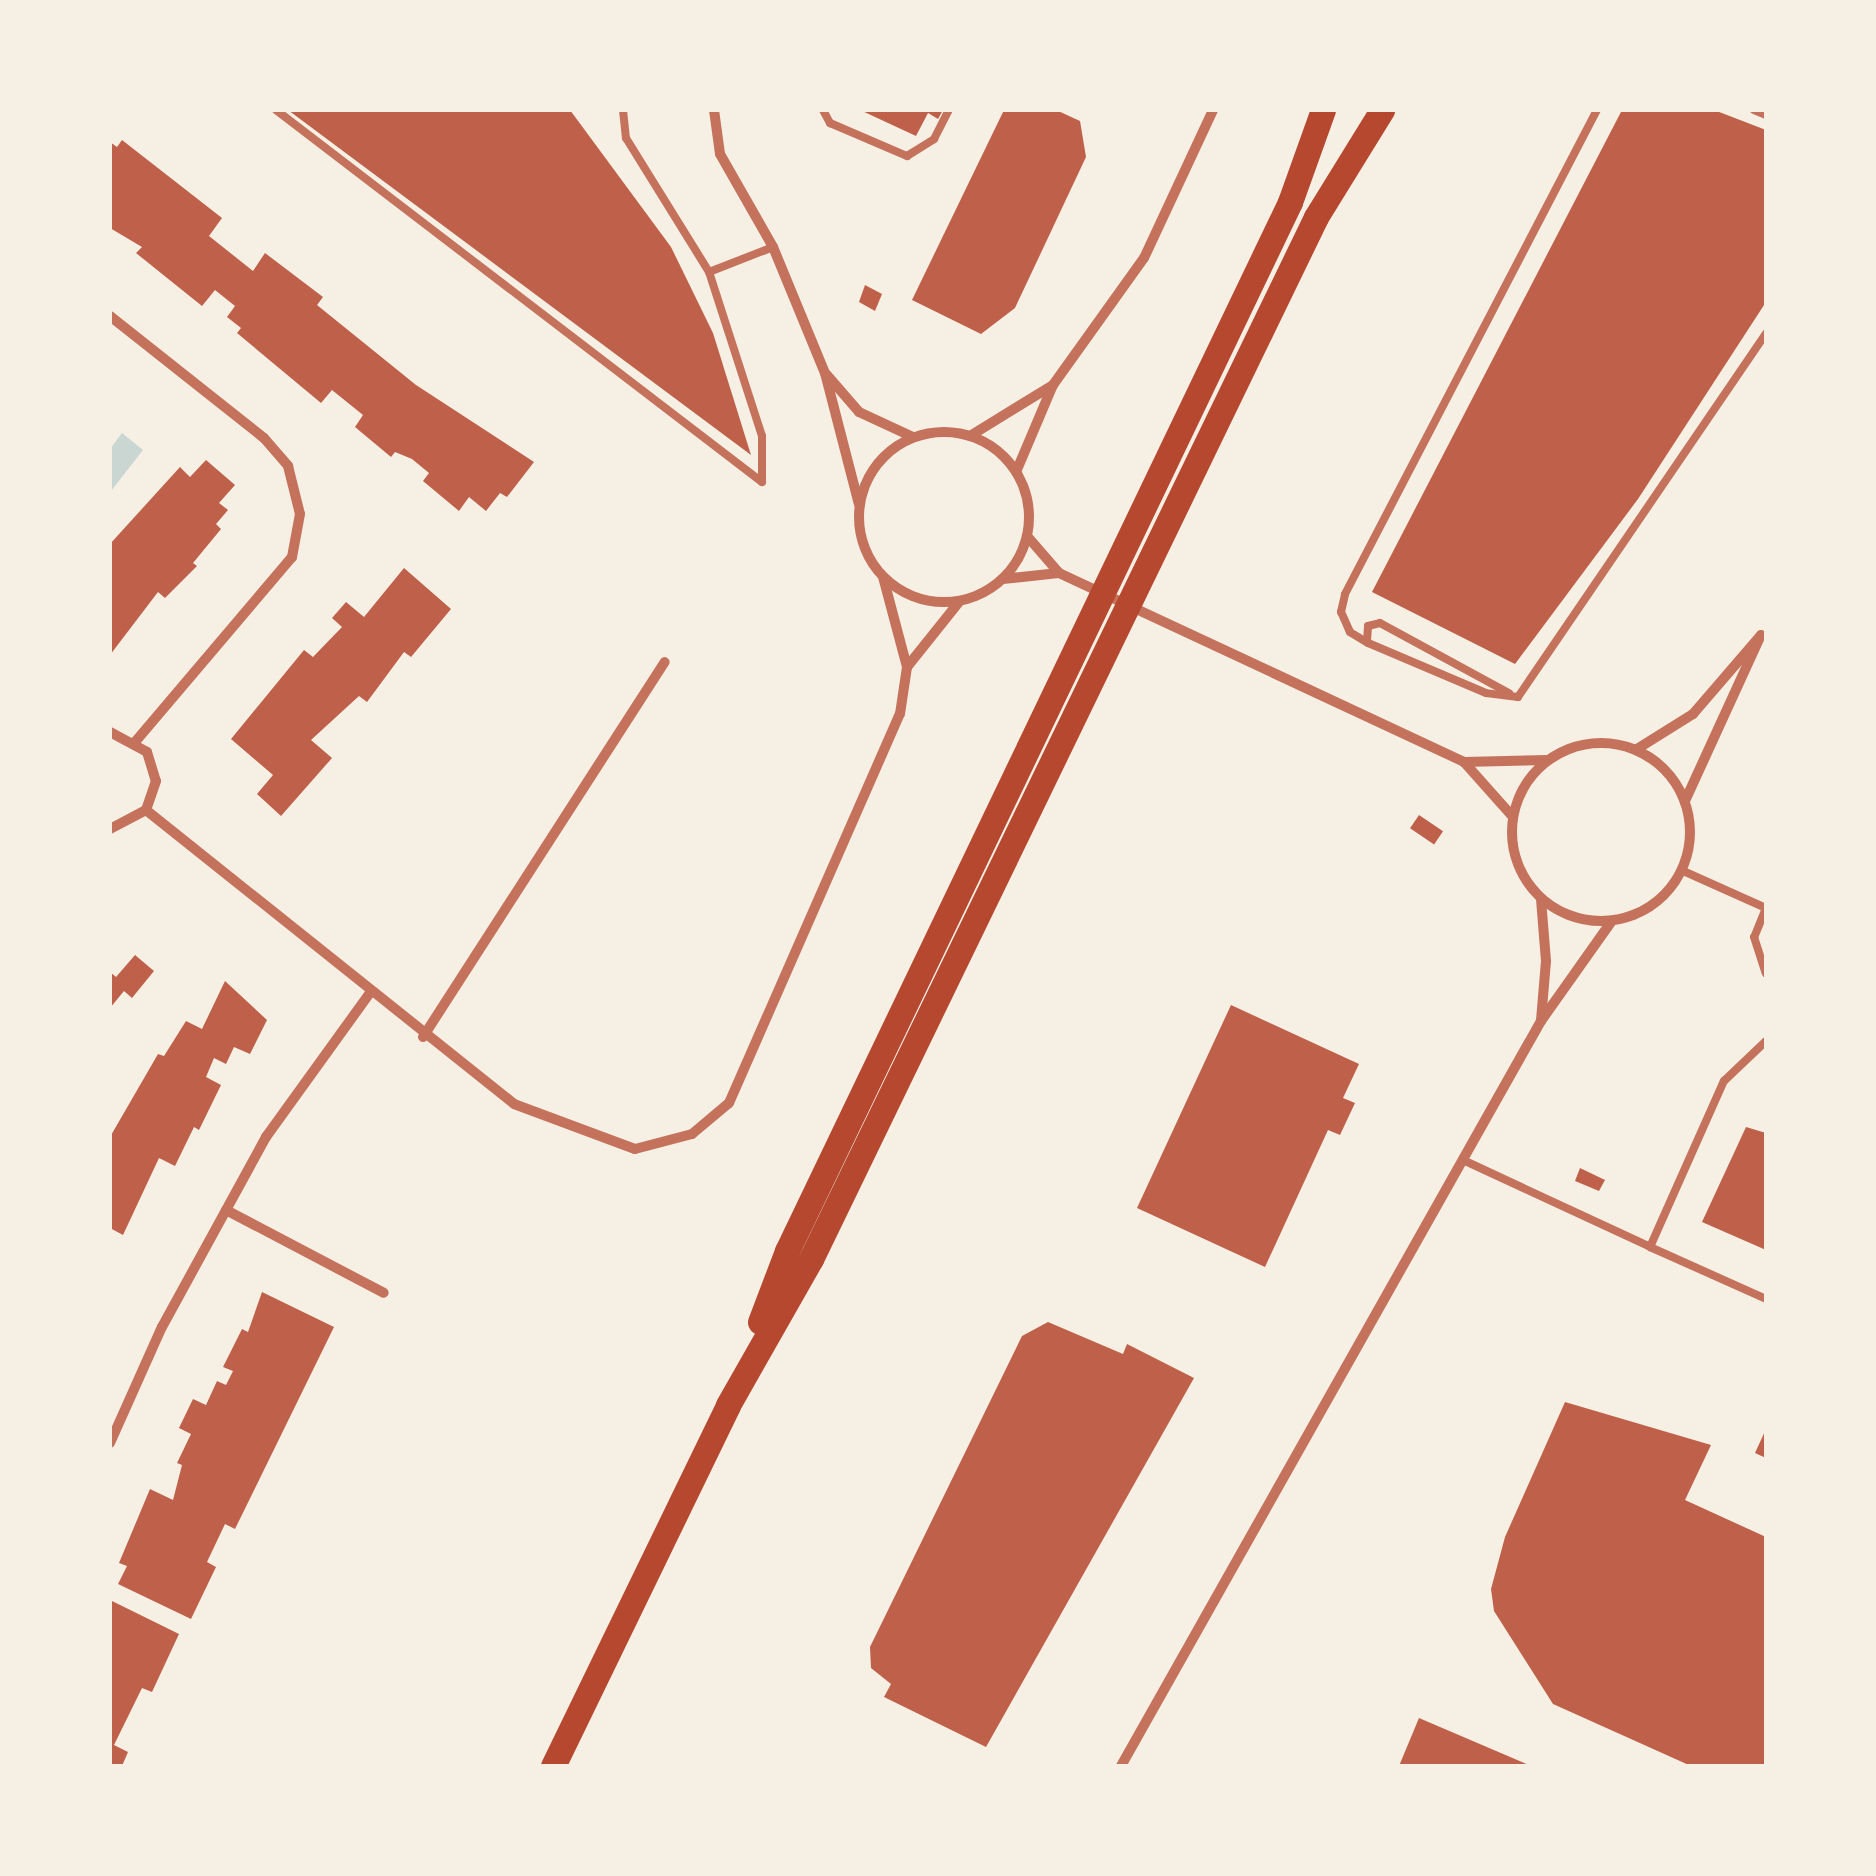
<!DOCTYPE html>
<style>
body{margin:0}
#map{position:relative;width:1876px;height:1876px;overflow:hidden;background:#f6efe4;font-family:"Sofia Sans Condensed",sans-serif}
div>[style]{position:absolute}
.water>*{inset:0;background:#c9d6d2}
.building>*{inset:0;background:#bf614a;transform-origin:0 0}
.service>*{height:8px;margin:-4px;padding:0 4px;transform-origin:4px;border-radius:4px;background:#c5725c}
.minor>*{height:10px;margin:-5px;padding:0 5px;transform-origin:5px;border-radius:5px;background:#c5725c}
.minor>.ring{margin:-5px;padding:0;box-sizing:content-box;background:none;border:10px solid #c5725c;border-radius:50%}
.primary>*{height:25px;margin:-12.5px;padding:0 12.5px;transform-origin:12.5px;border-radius:12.5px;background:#b5482f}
span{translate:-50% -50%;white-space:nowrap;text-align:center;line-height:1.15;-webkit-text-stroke:10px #f6efe4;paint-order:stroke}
.frame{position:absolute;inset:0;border:112px solid #f6efe4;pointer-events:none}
</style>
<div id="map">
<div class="water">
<i style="clip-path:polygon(122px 433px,143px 450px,111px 491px,110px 449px)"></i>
</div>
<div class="building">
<i style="clip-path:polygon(288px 110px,570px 110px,671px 247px,713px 333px,751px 455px)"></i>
<i style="clip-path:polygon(860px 110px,943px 110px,938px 119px,928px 113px,916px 136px)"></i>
<i style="clip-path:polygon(1004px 110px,1056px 110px,1080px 121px,1086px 157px,1015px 308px,981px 334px,912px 300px)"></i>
<i style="clip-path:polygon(1622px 110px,1714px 110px,1766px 130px,1766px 302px,1638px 499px,1515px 664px,1372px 592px)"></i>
<i style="clip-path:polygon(122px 140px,222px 218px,209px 236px,253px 271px,265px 253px,323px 297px,317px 305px,416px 385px,534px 462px,507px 497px,500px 493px,486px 511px,469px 497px,459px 511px,423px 481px,429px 473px,412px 459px,395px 452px,391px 457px,355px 427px,363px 415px,332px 390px,321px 403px,237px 333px,241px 328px,227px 317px,235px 306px,215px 290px,202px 306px,136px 253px,142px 247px,110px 228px,110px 142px,117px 147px)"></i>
<i style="clip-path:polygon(865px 285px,882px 294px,875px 311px,859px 302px)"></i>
<i style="clip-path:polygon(206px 460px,235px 485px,219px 503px,228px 510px,216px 524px,221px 529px,193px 563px,197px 566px,165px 598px,158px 592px,110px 655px,110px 544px,180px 467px,190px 477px)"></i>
<i style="clip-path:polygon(404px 568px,451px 609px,411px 657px,404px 652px,367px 702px,359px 696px,311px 740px,332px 758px,281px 816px,257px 794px,273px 775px,231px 739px,304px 650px,313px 657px,342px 627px,332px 618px,346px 602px,364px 617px)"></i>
<i style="left:1419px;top:815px;width:29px;height:16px;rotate:34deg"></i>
<i style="clip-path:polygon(135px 955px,154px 971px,132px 998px,124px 991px,110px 1008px,110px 972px,116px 977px)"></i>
<i style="clip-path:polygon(225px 981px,267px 1020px,250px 1054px,234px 1047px,226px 1064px,214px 1058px,206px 1077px,221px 1085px,199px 1130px,194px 1127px,175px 1166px,159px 1158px,123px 1235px,110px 1228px,110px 1137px,158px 1054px,164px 1056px,186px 1021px,202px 1029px)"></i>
<i style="clip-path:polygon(1231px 1005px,1359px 1064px,1343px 1098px,1355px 1103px,1340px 1135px,1328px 1130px,1265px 1267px,1137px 1208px)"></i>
<i style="clip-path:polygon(1746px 1127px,1766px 1133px,1766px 1250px,1702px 1222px)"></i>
<i style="clip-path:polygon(1580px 1168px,1605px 1180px,1599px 1191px,1575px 1181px)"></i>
<i style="clip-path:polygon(262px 1292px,334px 1327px,235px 1529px,225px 1524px,207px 1562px,216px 1567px,191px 1619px,118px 1584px,127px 1566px,119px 1563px,150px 1489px,173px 1500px,182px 1465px,177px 1463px,191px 1434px,179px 1428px,193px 1399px,206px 1405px,217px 1381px,226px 1385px,233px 1371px,223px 1367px,242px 1329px,248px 1332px)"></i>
<i style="clip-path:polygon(1048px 1322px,1123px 1354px,1127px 1344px,1194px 1378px,986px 1747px,884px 1697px,891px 1684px,871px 1668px,870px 1647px,1022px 1336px)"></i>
<i style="clip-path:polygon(1565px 1402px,1711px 1445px,1685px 1500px,1766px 1537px,1766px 1766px,1691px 1766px,1553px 1704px,1494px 1611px,1491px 1589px,1505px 1537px)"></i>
<i style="clip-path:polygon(1766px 1429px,1766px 1458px,1755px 1453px)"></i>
<i style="clip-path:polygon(112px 1601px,179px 1634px,152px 1692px,142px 1688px,114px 1745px,128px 1752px,122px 1766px,110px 1766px)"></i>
<i style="clip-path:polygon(1419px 1718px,1531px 1766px,1399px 1766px)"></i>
</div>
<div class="service">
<i style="left:276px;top:110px;width:612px;rotate:37.43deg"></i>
<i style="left:762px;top:482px;width:46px;rotate:-90deg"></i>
<i style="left:762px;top:436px;width:172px;rotate:-107.9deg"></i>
<i style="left:709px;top:272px;width:69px;rotate:-21.3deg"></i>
<i style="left:623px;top:110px;width:28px;rotate:84deg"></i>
<i style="left:626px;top:138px;width:158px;rotate:58.2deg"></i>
<i style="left:823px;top:110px;width:15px;rotate:62deg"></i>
<i style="left:830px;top:123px;width:84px;rotate:23.2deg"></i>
<i style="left:907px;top:156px;width:32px;rotate:-32deg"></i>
<i style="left:934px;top:139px;width:33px;rotate:-63deg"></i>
<i style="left:1754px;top:110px;width:13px;rotate:23deg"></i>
<i style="left:1367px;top:641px;width:15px;rotate:-86deg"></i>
<i style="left:1368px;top:626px;width:12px;rotate:-14deg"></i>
<i style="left:1380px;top:623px;width:147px;rotate:28.5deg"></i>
<i style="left:1518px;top:697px;width:32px;rotate:-173deg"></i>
<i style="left:1486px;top:693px;width:128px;rotate:-157deg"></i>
<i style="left:1368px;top:643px;width:21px;rotate:-149deg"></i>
<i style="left:1350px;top:632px;width:22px;rotate:-114deg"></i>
<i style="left:1341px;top:612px;width:18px;rotate:-77deg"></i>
<i style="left:1345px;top:594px;width:546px;rotate:-62.5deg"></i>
<i style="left:1518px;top:697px;width:440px;rotate:-55.7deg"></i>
<i style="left:1681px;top:870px;width:93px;rotate:24.1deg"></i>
<i style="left:1766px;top:908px;width:31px;rotate:112deg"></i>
<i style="left:1754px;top:937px;width:38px;rotate:72deg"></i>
<i style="left:1463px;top:1160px;width:206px;rotate:24.9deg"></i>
<i style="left:1650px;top:1247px;width:182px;rotate:-66deg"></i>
<i style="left:1724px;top:1081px;width:58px;rotate:-43.6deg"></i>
<i style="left:1650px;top:1247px;width:127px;rotate:24.1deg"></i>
</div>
<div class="minor">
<i style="left:714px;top:110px;width:44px;rotate:82.2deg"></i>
<i style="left:720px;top:154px;width:107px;rotate:60.3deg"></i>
<i style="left:773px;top:247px;width:136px;rotate:67.6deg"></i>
<i style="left:825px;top:373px;width:135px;rotate:75.5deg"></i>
<i style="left:110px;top:316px;width:196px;rotate:38.4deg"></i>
<i style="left:264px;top:438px;width:37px;rotate:49deg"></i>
<i style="left:288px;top:466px;width:49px;rotate:76deg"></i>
<i style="left:300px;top:514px;width:44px;rotate:100.5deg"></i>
<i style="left:292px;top:557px;width:243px;rotate:130.3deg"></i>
<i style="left:827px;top:375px;width:49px;rotate:49.1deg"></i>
<i style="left:859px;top:412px;width:60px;rotate:24.8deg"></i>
<i class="ring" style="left:859px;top:432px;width:160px;height:160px"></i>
<i style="left:970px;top:436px;width:97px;rotate:-31.6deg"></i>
<i style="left:1016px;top:472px;width:95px;rotate:-67deg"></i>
<i style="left:1053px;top:385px;width:156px;rotate:-54.4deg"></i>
<i style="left:1144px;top:258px;width:163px;rotate:-65deg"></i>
<i style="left:1027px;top:536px;width:49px;rotate:49.1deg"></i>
<i style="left:1059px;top:573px;width:447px;rotate:25deg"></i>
<i style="left:1003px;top:579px;width:56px;rotate:-6.1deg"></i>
<i style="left:907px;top:667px;width:83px;rotate:-51.3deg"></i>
<i style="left:110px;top:732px;width:42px;rotate:28.4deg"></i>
<i style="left:147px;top:752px;width:30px;rotate:73deg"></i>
<i style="left:156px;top:781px;width:31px;rotate:109deg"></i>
<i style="left:146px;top:810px;width:41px;rotate:152.2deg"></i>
<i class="ring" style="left:1512px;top:743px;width:168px;height:168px"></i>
<i style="left:1637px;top:749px;width:66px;rotate:-32deg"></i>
<i style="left:1693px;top:714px;width:104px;rotate:-49.3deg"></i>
<i style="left:1761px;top:635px;width:183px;rotate:114.6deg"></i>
<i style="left:146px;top:810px;width:471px;rotate:38.6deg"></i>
<i style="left:514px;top:1104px;width:129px;rotate:20.4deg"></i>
<i style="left:635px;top:1149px;width:59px;rotate:-14.7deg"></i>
<i style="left:692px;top:1134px;width:48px;rotate:-40deg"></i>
<i style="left:729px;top:1103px;width:425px;rotate:-66.3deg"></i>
<i style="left:900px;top:714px;width:48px;rotate:-81.5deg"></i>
<i style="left:907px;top:667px;width:93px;rotate:-104.9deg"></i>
<i style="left:1513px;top:817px;width:74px;rotate:-131.7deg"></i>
<i style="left:1464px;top:762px;width:83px;rotate:-1.4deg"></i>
<i style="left:1541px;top:899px;width:62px;rotate:85.4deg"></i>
<i style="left:1546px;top:961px;width:60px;rotate:94.8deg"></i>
<i style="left:1541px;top:1021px;width:121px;rotate:-54.7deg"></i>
<i style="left:423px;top:1037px;width:446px;rotate:-57.2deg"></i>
<i style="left:226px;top:1210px;width:178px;rotate:27.7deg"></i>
<i style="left:110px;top:1443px;width:127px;rotate:-65.9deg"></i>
<i style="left:162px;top:1327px;width:217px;rotate:-61.3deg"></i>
<i style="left:266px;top:1137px;width:178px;rotate:-54.2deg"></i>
<i style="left:1121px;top:1766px;width:855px;rotate:-60.59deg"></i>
</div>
<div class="primary">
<i style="left:760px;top:1322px;width:76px;rotate:-69.2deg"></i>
<i style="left:787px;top:1251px;width:1163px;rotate:-64.38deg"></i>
<i style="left:1290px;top:202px;width:98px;rotate:-70.3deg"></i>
<i style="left:553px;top:1766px;width:401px;rotate:-64.1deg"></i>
<i style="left:728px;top:1405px;width:168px;rotate:-60.4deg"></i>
<i style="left:811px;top:1259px;width:1158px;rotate:-64.14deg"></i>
<i style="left:1316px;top:217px;width:126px;rotate:-58.3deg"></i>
</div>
<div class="frame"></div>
</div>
